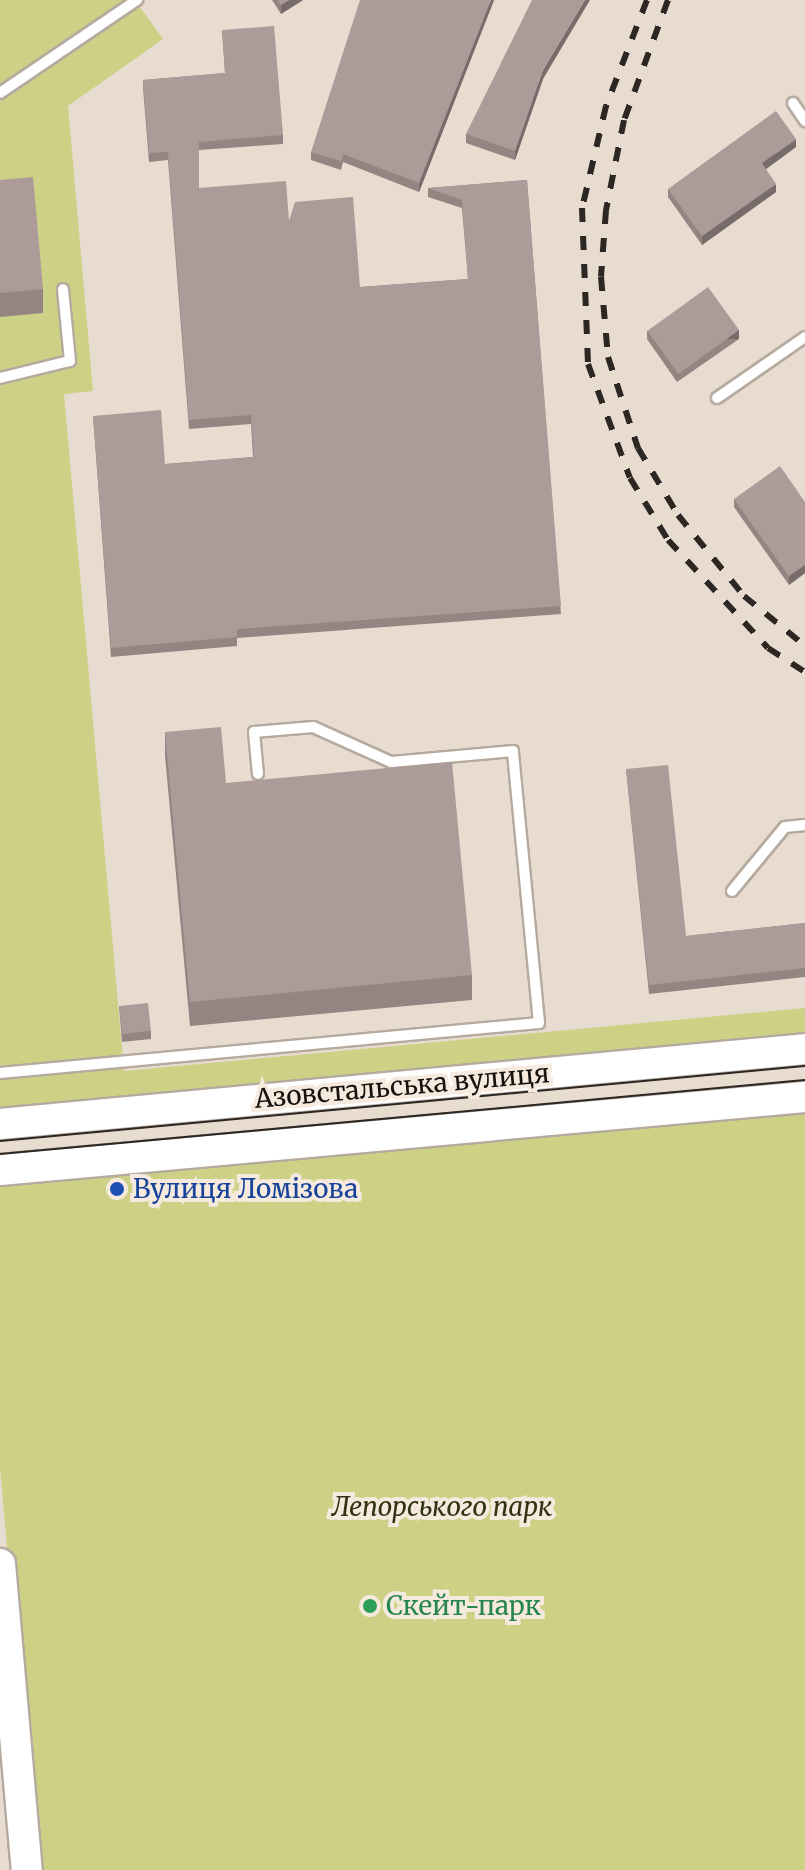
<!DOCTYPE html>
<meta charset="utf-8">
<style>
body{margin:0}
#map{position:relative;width:805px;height:1870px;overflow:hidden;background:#e8dcd0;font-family:Merriweather,serif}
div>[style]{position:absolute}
.green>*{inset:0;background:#ccd186}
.roads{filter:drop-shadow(2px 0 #b6aa9f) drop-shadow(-2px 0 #b6aa9f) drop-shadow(0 2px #b6aa9f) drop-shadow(0 -2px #b6aa9f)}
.lane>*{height:10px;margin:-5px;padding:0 5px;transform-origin:5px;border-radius:5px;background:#fff}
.secondary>*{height:30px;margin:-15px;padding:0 15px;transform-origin:15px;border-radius:15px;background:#fff}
.tram>*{height:2px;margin:-1px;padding:0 1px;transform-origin:1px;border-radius:1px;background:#2c2723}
.rail>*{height:6px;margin-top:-3px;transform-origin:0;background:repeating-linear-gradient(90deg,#2c2723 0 14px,transparent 0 28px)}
.wall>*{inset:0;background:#948583}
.shaded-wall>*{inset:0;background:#786c6a;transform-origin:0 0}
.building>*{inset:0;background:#ac9b98;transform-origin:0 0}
.dots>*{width:22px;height:22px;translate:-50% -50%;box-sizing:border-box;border:4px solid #f6e9dd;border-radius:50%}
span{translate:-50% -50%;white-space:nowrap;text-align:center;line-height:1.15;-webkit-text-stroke:8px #f6e9dd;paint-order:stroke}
.street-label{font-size:26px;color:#15110d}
.transit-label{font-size:26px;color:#164399}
.left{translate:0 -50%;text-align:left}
.park-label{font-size:26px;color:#323312;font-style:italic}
.leisure-label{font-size:26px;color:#27864d}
</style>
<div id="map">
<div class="green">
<i style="clip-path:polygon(0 0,135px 0,163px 39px,68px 106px,93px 391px,64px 394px,124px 1071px,805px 1008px,805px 1035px,0 1110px)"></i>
<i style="clip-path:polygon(805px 1109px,805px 1870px,36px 1870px,0 1468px,0 1184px)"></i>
</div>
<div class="roads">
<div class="lane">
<i style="left:0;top:93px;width:166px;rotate:-34.2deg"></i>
<i style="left:793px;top:103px;width:22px;rotate:56deg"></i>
<i style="left:0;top:378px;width:72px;rotate:-13.7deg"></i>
<i style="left:70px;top:361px;width:72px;rotate:-95.6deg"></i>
<i style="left:717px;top:398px;width:107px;rotate:-34.7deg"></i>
<i style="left:732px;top:891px;width:83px;rotate:-50.4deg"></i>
<i style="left:785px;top:827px;width:20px;rotate:-6deg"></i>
<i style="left:0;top:1073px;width:541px;rotate:-5.3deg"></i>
<i style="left:539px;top:1023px;width:273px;rotate:-95.5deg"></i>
<i style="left:513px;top:751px;width:122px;rotate:174.8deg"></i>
<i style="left:391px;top:762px;width:85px;rotate:-155.8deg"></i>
<i style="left:313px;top:727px;width:59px;rotate:175.2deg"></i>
<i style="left:254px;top:732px;width:42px;rotate:84.6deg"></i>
</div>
<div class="secondary">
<i style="left:0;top:1124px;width:808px;rotate:-5.32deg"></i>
<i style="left:0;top:1170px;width:808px;rotate:-5.18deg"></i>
<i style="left:0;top:1564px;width:307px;rotate:85deg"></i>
</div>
</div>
<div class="tram">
<i style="left:0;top:1141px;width:808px;rotate:-5.32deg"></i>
<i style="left:0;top:1154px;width:808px;rotate:-5.25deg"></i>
</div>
<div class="rail">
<i style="left:647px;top:0;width:114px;rotate:111.1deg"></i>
<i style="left:606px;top:106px;width:105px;rotate:103.2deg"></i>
<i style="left:582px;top:208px;width:156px;rotate:87.8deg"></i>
<i style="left:588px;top:364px;width:121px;rotate:69.8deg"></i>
<i style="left:630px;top:478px;width:73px;rotate:58.5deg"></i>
<i style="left:668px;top:540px;width:147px;rotate:47.2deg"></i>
<i style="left:768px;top:648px;width:44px;rotate:33deg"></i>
<i style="left:668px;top:0;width:128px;rotate:110.1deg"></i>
<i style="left:624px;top:120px;width:92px;rotate:101.3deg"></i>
<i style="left:606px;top:210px;width:67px;rotate:94.3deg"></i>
<i style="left:601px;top:277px;width:80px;rotate:85deg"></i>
<i style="left:608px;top:357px;width:96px;rotate:71.8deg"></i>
<i style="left:638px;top:448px;width:78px;rotate:59.2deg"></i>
<i style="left:678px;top:515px;width:104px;rotate:50.8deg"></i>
<i style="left:744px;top:596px;width:79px;rotate:39.3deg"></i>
</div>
<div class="wall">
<i style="clip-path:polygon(272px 0,303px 0,281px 14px)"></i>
<i style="clip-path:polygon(494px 0,419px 192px,343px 162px,341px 170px,311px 160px,311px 152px)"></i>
<i style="clip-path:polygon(222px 30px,283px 135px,283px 144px,199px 150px,199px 188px,289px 221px,360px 287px,468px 279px,462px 208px,428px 197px,428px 188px,527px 180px,561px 614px,237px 638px,237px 646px,111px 657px,93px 416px,165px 464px,253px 457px,251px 424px,189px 429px,168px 160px,149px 162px,143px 88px,143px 80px,225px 73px)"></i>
<i style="clip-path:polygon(543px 79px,515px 160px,466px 143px,466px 134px)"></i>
<i style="clip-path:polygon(796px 147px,766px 169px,776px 192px,702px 245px,668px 197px,668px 189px)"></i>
<i style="clip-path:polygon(0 180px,43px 289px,43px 313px,0 317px)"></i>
<i style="clip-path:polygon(647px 331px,739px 339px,677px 382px,647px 339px)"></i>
<i style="clip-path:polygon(734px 499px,805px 502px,805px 573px,789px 585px,734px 507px)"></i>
<i style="clip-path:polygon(165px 732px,226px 783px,472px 975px,472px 1000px,190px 1026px,165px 756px)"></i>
<i style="clip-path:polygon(626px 769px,686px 936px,805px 923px,805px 977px,649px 994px)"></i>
<i style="clip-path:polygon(119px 1006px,151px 1031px,151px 1039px,122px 1042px)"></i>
</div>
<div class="shaded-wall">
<i style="clip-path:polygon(289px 0,303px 0,281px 14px,281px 5px)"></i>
<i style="clip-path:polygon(491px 0,494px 0,419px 192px,419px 183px)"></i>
<i style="clip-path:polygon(585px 0,590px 0,543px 79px,515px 160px,515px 151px,543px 70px)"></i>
<i style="clip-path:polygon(796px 139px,796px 147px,762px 172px,762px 163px)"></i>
<i style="clip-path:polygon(776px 184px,776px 192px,702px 245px,702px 236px)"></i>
<i style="left:739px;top:330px;width:9px;height:75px;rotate:90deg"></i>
<i style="clip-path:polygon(805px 565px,805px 573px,789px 585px,789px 576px)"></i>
</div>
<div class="building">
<i style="clip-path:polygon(278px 0,289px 0,281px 5px)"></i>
<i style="clip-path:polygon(360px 0,491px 0,419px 183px,343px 154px,341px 161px,311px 152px)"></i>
<i style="clip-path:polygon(532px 0,585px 0,543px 70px,515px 151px,466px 134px)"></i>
<i style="clip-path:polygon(274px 26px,283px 135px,199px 142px,199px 188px,286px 181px,289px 221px,295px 202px,353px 197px,360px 287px,468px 279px,462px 200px,428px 188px,527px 180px,561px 606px,237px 629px,237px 637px,111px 648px,93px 416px,161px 410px,165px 464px,254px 457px,251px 415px,189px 420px,168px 152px,149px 153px,143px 80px,225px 73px,222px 30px)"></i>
<i style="clip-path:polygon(776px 111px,796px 139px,762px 163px,776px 184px,702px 236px,668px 189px)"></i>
<i style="clip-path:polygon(33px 177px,43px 289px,0 293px,0 180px)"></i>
<i style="left:708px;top:287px;width:53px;height:75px;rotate:54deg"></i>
<i style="clip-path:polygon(780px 466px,805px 502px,805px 565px,789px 576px,734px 499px)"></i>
<i style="clip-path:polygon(221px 727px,226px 783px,452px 762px,472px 975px,190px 1002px,165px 732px)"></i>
<i style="clip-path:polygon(668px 765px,686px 936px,805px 923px,805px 968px,649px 985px,626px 769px)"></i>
<i style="left:148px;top:1003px;width:28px;height:29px;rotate:84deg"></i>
</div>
<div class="dots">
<i style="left:117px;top:1189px;background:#1a4fb4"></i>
<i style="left:370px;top:1606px;background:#2e9e5b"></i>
</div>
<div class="street-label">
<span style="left:402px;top:1086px;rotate:-5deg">Азовстальська вулиця</span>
</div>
<div class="transit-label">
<span class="left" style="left:133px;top:1189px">Вулиця Ломізова</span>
</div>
<div class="park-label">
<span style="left:442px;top:1507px">Лепорського парк</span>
</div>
<div class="leisure-label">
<span class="left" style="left:386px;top:1606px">Скейт-парк</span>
</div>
</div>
